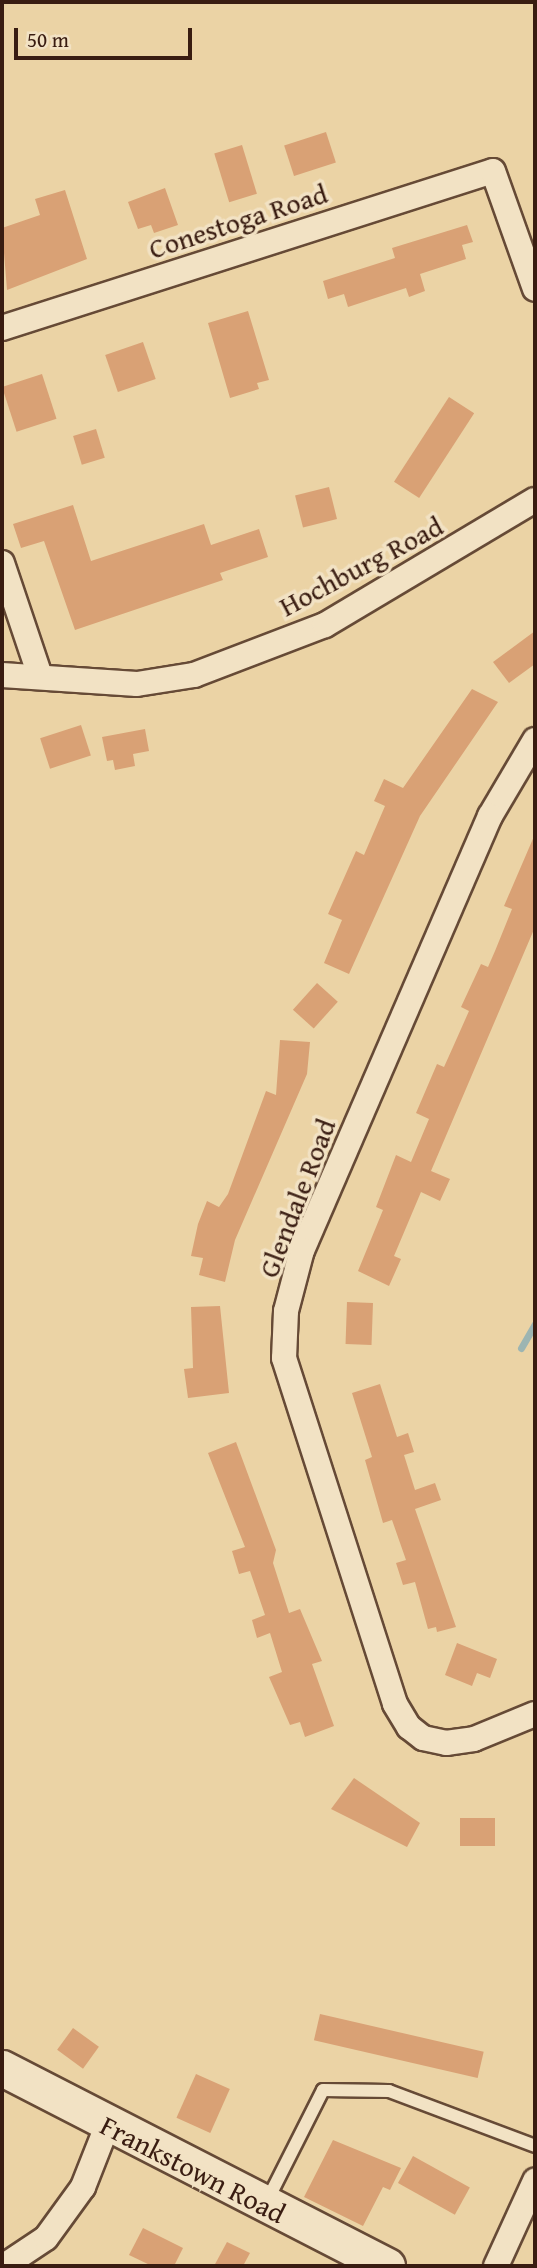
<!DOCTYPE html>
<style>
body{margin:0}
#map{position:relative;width:537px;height:2268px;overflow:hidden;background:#ebd3a5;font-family:"Gentium Book Plus",serif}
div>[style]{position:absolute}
.stream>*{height:7px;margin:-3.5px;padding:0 3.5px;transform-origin:3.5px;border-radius:3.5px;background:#9db5b2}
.building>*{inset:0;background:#d9a175;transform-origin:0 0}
.roads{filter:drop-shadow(2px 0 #664a36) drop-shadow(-2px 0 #664a36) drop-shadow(0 2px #664a36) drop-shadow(0 -2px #664a36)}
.lane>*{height:12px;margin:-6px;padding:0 6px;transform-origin:6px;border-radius:6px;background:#f2e2c4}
.street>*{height:24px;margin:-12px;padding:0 12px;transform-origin:12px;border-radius:12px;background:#f2e2c4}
.secondary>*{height:35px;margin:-17.5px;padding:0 17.5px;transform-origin:17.5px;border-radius:17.5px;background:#f2e2c4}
span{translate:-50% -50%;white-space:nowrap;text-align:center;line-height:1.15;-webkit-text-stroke:7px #f2e2c4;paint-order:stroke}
.street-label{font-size:28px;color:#391c11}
.frame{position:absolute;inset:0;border:4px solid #391c11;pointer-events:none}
.scale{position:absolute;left:14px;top:28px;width:178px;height:32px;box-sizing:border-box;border:4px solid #391c11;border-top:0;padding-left:9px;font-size:21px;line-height:24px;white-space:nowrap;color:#391c11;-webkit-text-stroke:5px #f2e2c4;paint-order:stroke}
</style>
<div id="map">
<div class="stream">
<i style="left:521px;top:1348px;width:28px;rotate:-60deg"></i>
</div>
<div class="building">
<i style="left:326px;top:132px;width:32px;height:44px;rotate:72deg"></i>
<i style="left:242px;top:145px;width:51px;height:29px;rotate:73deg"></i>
<i style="clip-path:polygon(165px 188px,178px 225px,154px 233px,151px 225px,138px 229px,128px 202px)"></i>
<i style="clip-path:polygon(65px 190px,87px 259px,7px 290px,2px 228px,40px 215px,35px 199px)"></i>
<i style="clip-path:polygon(467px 225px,473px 242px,462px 245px,466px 259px,420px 274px,425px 291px,409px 297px,406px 288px,348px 307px,344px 294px,328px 299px,323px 281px,395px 258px,392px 248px)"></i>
<i style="clip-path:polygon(248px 311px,269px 380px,257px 383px,259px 389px,230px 398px,208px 323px)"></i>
<i style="left:143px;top:342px;width:39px;height:40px;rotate:71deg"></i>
<i style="left:42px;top:374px;width:47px;height:42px;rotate:72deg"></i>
<i style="left:449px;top:397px;width:30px;height:101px;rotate:33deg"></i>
<i style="left:96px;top:429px;width:30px;height:24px;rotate:73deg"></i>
<i style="left:329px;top:487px;width:33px;height:35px;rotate:76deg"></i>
<i style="clip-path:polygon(73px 505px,91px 561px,204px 524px,211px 545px,259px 529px,268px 557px,220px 573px,223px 580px,75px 630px,44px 541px,21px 548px,13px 524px)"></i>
<i style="clip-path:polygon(535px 631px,535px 664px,509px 683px,493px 662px)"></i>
<i style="clip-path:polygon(472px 689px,498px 702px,420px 816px,349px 974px,324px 963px,342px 920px,328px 914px,356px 851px,364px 855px,385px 806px,374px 801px,384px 779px,403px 788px)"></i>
<i style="left:81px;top:725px;width:32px;height:43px;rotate:72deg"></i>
<i style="clip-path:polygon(145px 729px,149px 751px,133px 754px,135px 766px,115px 770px,113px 760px,107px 761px,102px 737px)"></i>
<i style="clip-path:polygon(535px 834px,535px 927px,431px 1171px,450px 1179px,440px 1201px,421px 1192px,394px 1256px,401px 1259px,389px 1286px,358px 1271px,383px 1210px,376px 1207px,396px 1155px,411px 1162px,429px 1119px,416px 1113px,437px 1064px,444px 1067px,453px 1047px,469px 1011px,461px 1007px,481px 964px,488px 967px,495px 951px,512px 909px,504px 906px)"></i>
<i style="left:317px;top:983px;width:28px;height:36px;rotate:42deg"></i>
<i style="clip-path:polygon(280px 1040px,310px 1042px,307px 1074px,235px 1240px,225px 1282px,199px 1275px,203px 1258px,191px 1256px,198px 1224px,207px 1201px,219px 1207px,228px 1194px,266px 1091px,276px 1095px)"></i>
<i style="left:347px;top:1302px;width:26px;height:42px;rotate:2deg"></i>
<i style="clip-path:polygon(220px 1306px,229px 1393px,188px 1398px,184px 1369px,193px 1368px,191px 1307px)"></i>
<i style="clip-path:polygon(380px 1384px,397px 1437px,408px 1433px,414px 1452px,404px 1455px,415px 1490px,435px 1483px,441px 1500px,415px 1509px,456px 1627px,437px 1632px,436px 1627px,428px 1629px,415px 1582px,403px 1585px,396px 1563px,406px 1560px,392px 1520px,383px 1523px,365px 1460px,372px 1457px,352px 1393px)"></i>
<i style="clip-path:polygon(236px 1442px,276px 1550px,273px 1563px,289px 1613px,300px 1609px,322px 1661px,312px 1664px,334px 1726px,305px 1737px,300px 1722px,290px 1725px,269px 1677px,282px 1672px,270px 1633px,257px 1638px,252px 1620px,265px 1615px,250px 1571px,239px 1574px,232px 1551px,245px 1547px,208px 1453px)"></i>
<i style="clip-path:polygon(457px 1643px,497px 1659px,490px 1678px,477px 1673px,472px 1686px,445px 1675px)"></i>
<i style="clip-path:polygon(354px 1778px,420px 1823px,407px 1847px,331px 1809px)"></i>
<i style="left:460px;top:1818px;width:35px;height:28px"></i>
<i style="left:320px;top:2014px;width:168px;height:27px;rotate:13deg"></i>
<i style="left:73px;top:2028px;width:32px;height:27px;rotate:36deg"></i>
<i style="left:196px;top:2074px;width:37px;height:48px;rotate:24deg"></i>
<i style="clip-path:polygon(333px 2140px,401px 2168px,390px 2190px,383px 2187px,363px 2226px,304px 2197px)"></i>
<i style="left:413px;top:2156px;width:65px;height:31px;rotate:29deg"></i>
<i style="clip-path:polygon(143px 2228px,183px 2248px,174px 2266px,152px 2266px,129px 2255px)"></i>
<i style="clip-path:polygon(227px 2242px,250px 2253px,243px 2266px,214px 2266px)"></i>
</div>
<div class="roads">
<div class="lane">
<i style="left:267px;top:2201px;width:124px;rotate:-63.2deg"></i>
<i style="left:323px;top:2090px;width:66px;rotate:0.9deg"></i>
<i style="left:389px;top:2091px;width:156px;rotate:20.6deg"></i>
</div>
<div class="street">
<i style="left:2px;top:328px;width:515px;rotate:-17.73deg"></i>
<i style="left:493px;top:171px;width:125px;rotate:70.4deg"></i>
<i style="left:2px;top:563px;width:119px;rotate:71.4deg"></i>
<i style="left:2px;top:675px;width:135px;rotate:3.8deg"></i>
<i style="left:137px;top:684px;width:58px;rotate:-9deg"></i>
<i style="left:194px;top:675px;width:140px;rotate:-20.9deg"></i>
<i style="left:325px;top:625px;width:244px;rotate:-30.8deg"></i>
<i style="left:535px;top:740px;width:88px;rotate:120.6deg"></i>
<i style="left:490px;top:816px;width:473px;rotate:113.4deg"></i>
<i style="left:302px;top:1250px;width:63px;rotate:104.7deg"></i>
<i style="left:286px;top:1311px;width:47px;rotate:92.4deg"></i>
<i style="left:284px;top:1358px;width:363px;rotate:72.2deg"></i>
<i style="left:395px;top:1704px;width:27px;rotate:59deg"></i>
<i style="left:409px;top:1727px;width:18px;rotate:38deg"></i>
<i style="left:423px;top:1738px;width:24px;rotate:12deg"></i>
<i style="left:446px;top:1743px;width:28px;rotate:-8deg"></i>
<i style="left:474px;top:1739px;width:66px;rotate:-22.3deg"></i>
<i style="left:4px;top:2266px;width:50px;rotate:-33.7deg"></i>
<i style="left:46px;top:2238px;width:63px;rotate:-54deg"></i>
<i style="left:83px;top:2187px;width:66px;rotate:-68.5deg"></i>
<i style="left:496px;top:2266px;width:94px;rotate:-65.4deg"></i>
</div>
<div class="secondary">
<i style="left:2px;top:2068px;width:433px;rotate:27.2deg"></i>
</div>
</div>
<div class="street-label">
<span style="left:238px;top:221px;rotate:-18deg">Conestoga Road</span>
<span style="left:361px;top:566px;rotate:-28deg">Hochburg Road</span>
<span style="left:297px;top:1198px;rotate:-69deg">Glendale Road</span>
<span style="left:193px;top:2169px;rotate:27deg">Frankstown Road</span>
</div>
<div class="frame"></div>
<div class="scale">50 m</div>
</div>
